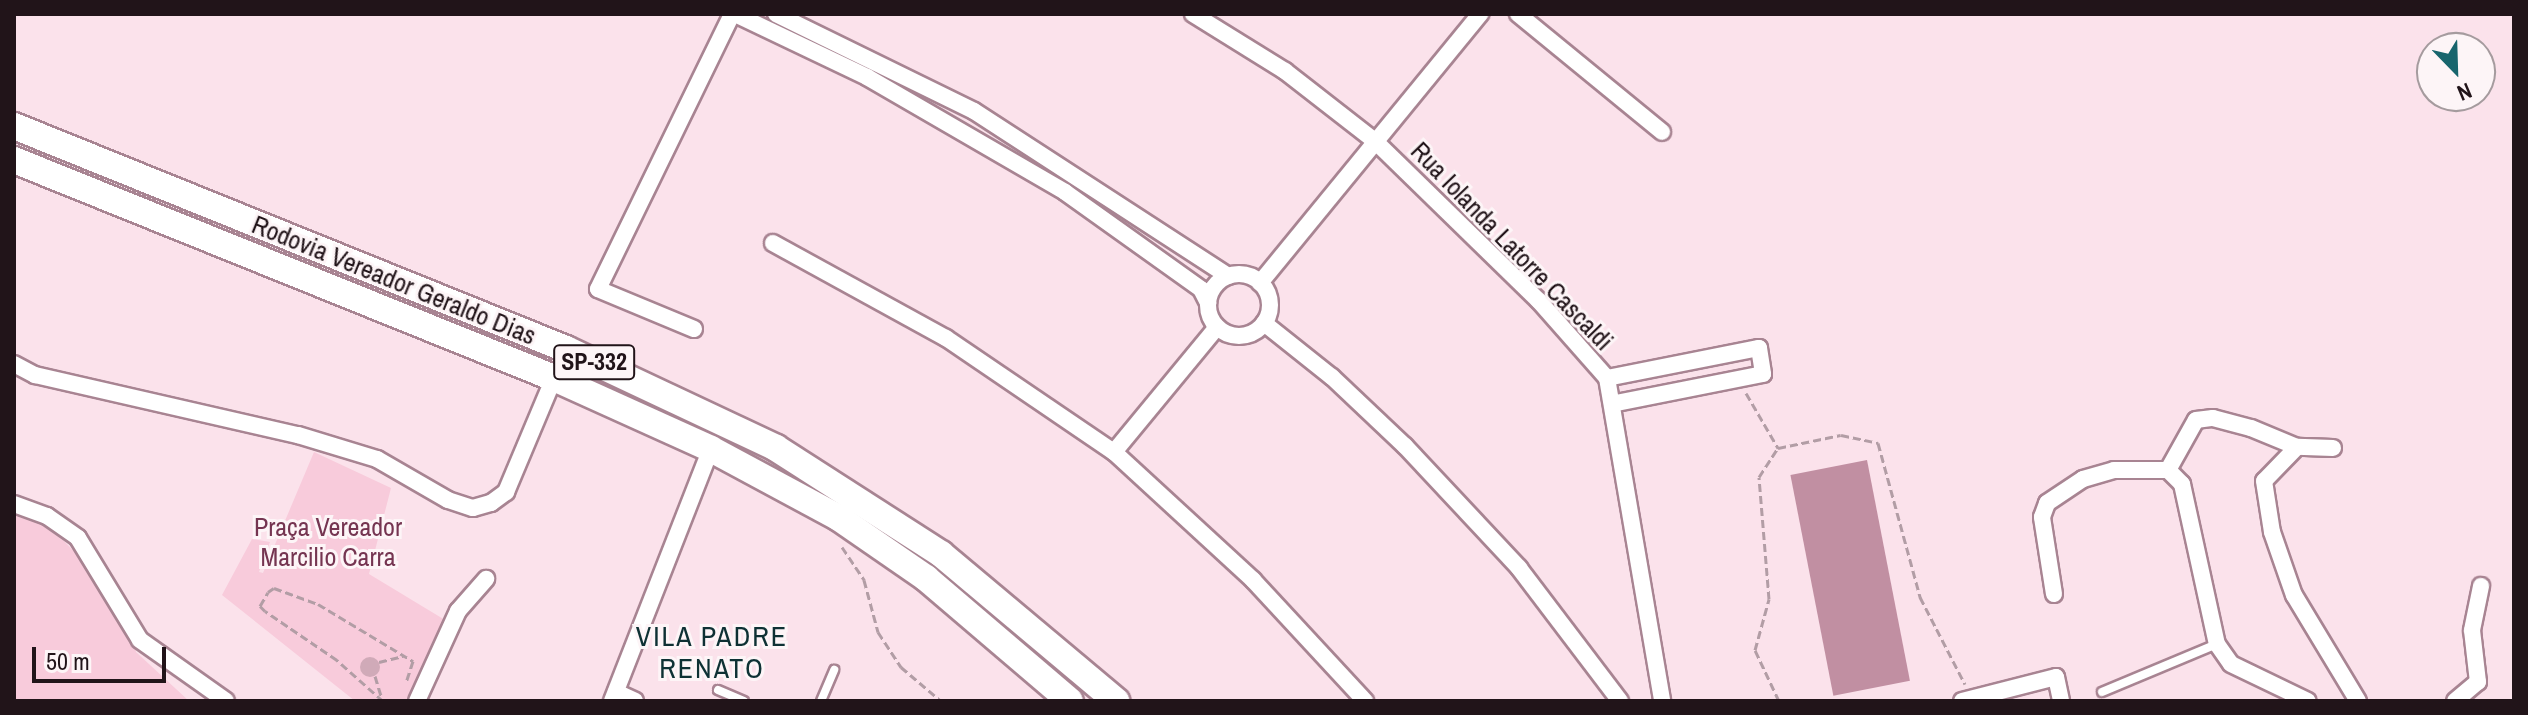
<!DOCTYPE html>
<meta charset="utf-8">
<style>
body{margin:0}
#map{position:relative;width:2528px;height:715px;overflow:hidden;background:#fbe2eb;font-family:"Archivo Narrow",sans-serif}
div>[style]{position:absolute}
.green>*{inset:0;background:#f8cbdb}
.water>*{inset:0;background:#c18fa2;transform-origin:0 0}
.building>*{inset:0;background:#d0aab8}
.round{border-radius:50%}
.path>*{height:3px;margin-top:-1.5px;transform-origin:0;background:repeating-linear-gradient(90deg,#b29da5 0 8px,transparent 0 12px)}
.roads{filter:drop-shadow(2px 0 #a88492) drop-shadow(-2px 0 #a88492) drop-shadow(0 2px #a88492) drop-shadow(0 -2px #a88492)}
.service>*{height:8px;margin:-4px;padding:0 4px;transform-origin:4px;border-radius:4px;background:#fff}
.minor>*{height:16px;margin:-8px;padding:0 8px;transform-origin:8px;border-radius:8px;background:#fff}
.minor>.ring{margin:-8px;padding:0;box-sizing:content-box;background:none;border:16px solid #fff;border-radius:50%}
.primary>*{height:26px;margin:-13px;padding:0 13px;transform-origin:13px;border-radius:13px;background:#fff}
span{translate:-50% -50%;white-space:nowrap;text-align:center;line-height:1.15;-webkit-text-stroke:6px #fdf5f7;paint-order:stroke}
.shield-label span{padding:2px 6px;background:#fdf5f7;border:2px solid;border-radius:6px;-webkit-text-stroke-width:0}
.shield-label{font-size:24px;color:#211419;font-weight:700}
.street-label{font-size:26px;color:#211419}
.park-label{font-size:26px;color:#753551}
.neighbourhood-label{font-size:28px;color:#0e3134;letter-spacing:2px}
.frame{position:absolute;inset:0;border:16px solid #211419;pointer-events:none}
.north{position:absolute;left:2416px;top:32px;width:80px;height:80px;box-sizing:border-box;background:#fdf5f7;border:2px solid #a59b9e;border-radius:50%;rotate:157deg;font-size:22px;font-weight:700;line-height:32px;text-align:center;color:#211419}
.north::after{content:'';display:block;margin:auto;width:28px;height:36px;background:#18656d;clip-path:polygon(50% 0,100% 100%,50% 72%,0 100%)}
.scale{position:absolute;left:32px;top:647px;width:134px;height:36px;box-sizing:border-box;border:4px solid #211419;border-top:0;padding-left:10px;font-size:24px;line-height:28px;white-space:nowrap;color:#211419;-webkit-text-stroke:6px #fdf5f7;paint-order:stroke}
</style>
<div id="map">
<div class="green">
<i style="clip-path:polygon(314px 452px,391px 488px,369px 574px,445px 620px,408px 701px,355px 701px,222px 595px,252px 539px,270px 542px,259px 572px,263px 573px)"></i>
<i style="clip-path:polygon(14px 503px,64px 541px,116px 595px,128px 616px,136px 652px,189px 701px,14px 701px)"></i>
</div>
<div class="water">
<i style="left:1867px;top:460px;width:225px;height:78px;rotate:79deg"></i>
</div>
<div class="building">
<i class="round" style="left:360px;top:657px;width:20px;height:20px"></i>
</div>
<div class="path">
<i style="left:1746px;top:393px;width:64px;rotate:59.8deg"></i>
<i style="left:842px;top:547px;width:40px;rotate:56deg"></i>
<i style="left:864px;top:580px;width:54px;rotate:74.9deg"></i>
<i style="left:878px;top:632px;width:42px;rotate:56.7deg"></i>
<i style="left:901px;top:667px;width:52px;rotate:40.4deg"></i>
<i style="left:379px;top:662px;width:25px;rotate:-14deg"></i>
<i style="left:375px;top:676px;width:24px;rotate:73deg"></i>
<i style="left:383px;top:701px;width:62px;rotate:-138.3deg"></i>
<i style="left:337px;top:660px;width:87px;rotate:-145.8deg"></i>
<i style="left:265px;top:611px;width:7px;rotate:-135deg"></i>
<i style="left:260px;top:606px;width:16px;rotate:-60deg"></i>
<i style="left:268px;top:592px;width:7px;rotate:-34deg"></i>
<i style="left:274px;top:588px;width:47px;rotate:20deg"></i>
<i style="left:318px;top:604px;width:111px;rotate:31deg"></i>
<i style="left:413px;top:661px;width:22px;rotate:108deg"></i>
<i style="left:1779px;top:701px;width:56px;rotate:-115.2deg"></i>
<i style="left:1755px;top:650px;width:53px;rotate:-74.6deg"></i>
<i style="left:1769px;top:599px;width:122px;rotate:-94.7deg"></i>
<i style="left:1759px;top:477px;width:35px;rotate:-57deg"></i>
<i style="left:1778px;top:448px;width:64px;rotate:-11.7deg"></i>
<i style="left:1841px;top:435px;width:38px;rotate:12deg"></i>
<i style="left:1878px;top:443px;width:160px;rotate:74.7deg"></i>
<i style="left:1920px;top:597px;width:98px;rotate:62.7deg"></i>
</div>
<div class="roads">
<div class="service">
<i style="left:718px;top:690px;width:28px;rotate:23deg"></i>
<i style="left:2102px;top:692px;width:125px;rotate:-22.7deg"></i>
<i style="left:821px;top:701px;width:34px;rotate:-67deg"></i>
</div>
<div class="minor">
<i style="left:735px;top:14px;width:146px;rotate:25.5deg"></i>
<i style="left:867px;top:77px;width:229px;rotate:30.1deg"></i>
<i style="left:1065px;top:192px;width:167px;rotate:35.5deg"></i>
<i style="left:1201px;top:289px;width:16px;rotate:63deg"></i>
<i style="left:776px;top:14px;width:220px;rotate:26.1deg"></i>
<i style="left:974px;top:111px;width:303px;rotate:33deg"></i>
<i style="left:1193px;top:14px;width:108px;rotate:31.8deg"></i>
<i style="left:1285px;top:71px;width:114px;rotate:37.9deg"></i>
<i style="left:1375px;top:141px;width:229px;rotate:44.3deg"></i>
<i style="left:1539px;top:301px;width:103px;rotate:48.6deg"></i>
<i style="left:1607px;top:378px;width:328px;rotate:80.3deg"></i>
<i style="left:1518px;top:14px;width:186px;rotate:39.3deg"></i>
<i style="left:773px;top:243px;width:197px;rotate:28.8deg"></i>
<i style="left:946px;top:338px;width:203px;rotate:34.2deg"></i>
<i style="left:1114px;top:452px;width:189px;rotate:42.6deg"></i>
<i style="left:1253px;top:580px;width:165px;rotate:47.2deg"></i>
<i class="ring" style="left:1208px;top:274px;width:46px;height:46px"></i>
<i style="left:1260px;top:283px;width:348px;rotate:-50.7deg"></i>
<i style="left:1264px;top:323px;width:87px;rotate:38.5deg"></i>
<i style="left:1332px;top:377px;width:100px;rotate:43.4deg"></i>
<i style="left:1405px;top:446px;width:167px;rotate:46.9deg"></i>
<i style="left:1519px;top:568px;width:167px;rotate:52.8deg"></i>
<i style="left:694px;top:329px;width:104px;rotate:-157.4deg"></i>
<i style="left:598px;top:289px;width:306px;rotate:-64deg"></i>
<i style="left:14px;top:364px;width:24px;rotate:28deg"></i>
<i style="left:35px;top:375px;width:270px;rotate:12.9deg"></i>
<i style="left:298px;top:435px;width:83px;rotate:16.9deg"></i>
<i style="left:377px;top:459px;width:82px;rotate:30deg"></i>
<i style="left:448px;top:500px;width:26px;rotate:18deg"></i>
<i style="left:473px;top:508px;width:19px;rotate:-16deg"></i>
<i style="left:491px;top:503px;width:19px;rotate:-36deg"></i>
<i style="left:506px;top:492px;width:124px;rotate:-67.2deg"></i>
<i style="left:1607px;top:378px;width:155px;rotate:-11.2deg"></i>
<i style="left:1759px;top:348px;width:26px;rotate:81deg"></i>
<i style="left:1763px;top:374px;width:154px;rotate:168.8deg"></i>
<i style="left:2333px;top:448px;width:36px;rotate:-178deg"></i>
<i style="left:2297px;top:447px;width:47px;rotate:134.1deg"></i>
<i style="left:2264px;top:481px;width:52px;rotate:81.1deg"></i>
<i style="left:2272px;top:532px;width:67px;rotate:70.8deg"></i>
<i style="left:2294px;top:595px;width:124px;rotate:58.9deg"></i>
<i style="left:1114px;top:452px;width:162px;rotate:-50.5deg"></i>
<i style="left:2168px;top:470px;width:57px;rotate:-60.8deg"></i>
<i style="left:2196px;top:420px;width:17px;rotate:-7deg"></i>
<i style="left:2213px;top:418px;width:39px;rotate:15deg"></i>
<i style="left:2251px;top:428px;width:50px;rotate:22.4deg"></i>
<i style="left:14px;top:504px;width:35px;rotate:20deg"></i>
<i style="left:47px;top:516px;width:38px;rotate:35deg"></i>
<i style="left:78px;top:538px;width:119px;rotate:58.7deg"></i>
<i style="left:140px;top:640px;width:105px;rotate:35.3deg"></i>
<i style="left:2054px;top:594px;width:78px;rotate:-98.9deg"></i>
<i style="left:2042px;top:517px;width:15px;rotate:-70deg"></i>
<i style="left:2047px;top:503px;width:43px;rotate:-33.7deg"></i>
<i style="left:2083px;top:479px;width:32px;rotate:-16deg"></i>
<i style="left:2114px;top:470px;width:54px"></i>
<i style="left:2168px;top:470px;width:20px;rotate:45deg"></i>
<i style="left:2182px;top:484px;width:164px;rotate:77.7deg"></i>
<i style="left:2217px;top:644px;width:24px;rotate:55deg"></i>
<i style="left:2231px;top:664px;width:85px;rotate:25.7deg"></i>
<i style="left:616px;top:692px;width:21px;rotate:25deg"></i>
<i style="left:417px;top:701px;width:99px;rotate:-65.5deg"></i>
<i style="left:458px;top:611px;width:43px;rotate:-48.8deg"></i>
<i style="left:612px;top:701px;width:271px;rotate:-68.6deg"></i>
<i style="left:1962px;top:701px;width:97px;rotate:-14.3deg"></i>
<i style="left:2056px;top:677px;width:25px;rotate:78deg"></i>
<i style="left:2455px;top:701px;width:30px;rotate:-40deg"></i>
<i style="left:2478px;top:682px;width:52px;rotate:-96.6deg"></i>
<i style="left:2472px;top:630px;width:45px;rotate:-78.4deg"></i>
</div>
<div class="primary">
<i style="left:14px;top:126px;width:595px;rotate:22deg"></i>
<i style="left:566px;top:349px;width:232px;rotate:25.2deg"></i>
<i style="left:776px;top:448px;width:196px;rotate:32.7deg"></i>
<i style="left:941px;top:554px;width:229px;rotate:40deg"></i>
<i style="left:14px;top:160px;width:582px;rotate:21.98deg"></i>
<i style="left:554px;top:378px;width:172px;rotate:24.3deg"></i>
<i style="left:711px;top:449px;width:145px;rotate:28.3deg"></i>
<i style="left:839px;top:518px;width:106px;rotate:34.6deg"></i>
<i style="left:926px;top:578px;width:189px;rotate:40.5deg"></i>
</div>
</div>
<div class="shield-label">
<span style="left:594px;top:362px">SP-332</span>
</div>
<div class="street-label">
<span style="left:1512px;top:246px;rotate:46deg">Rua Iolanda Latorre Cascaldi</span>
<span style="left:394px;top:280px;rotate:22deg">Rodovia Vereador Geraldo Dias</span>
</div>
<div class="park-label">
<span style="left:328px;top:542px">Praça Vereador<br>Marcilio Carra</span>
</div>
<div class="neighbourhood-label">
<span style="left:712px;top:652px">VILA PADRE<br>RENATO</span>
</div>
<div class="frame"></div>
<div class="north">N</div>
<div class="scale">50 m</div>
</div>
